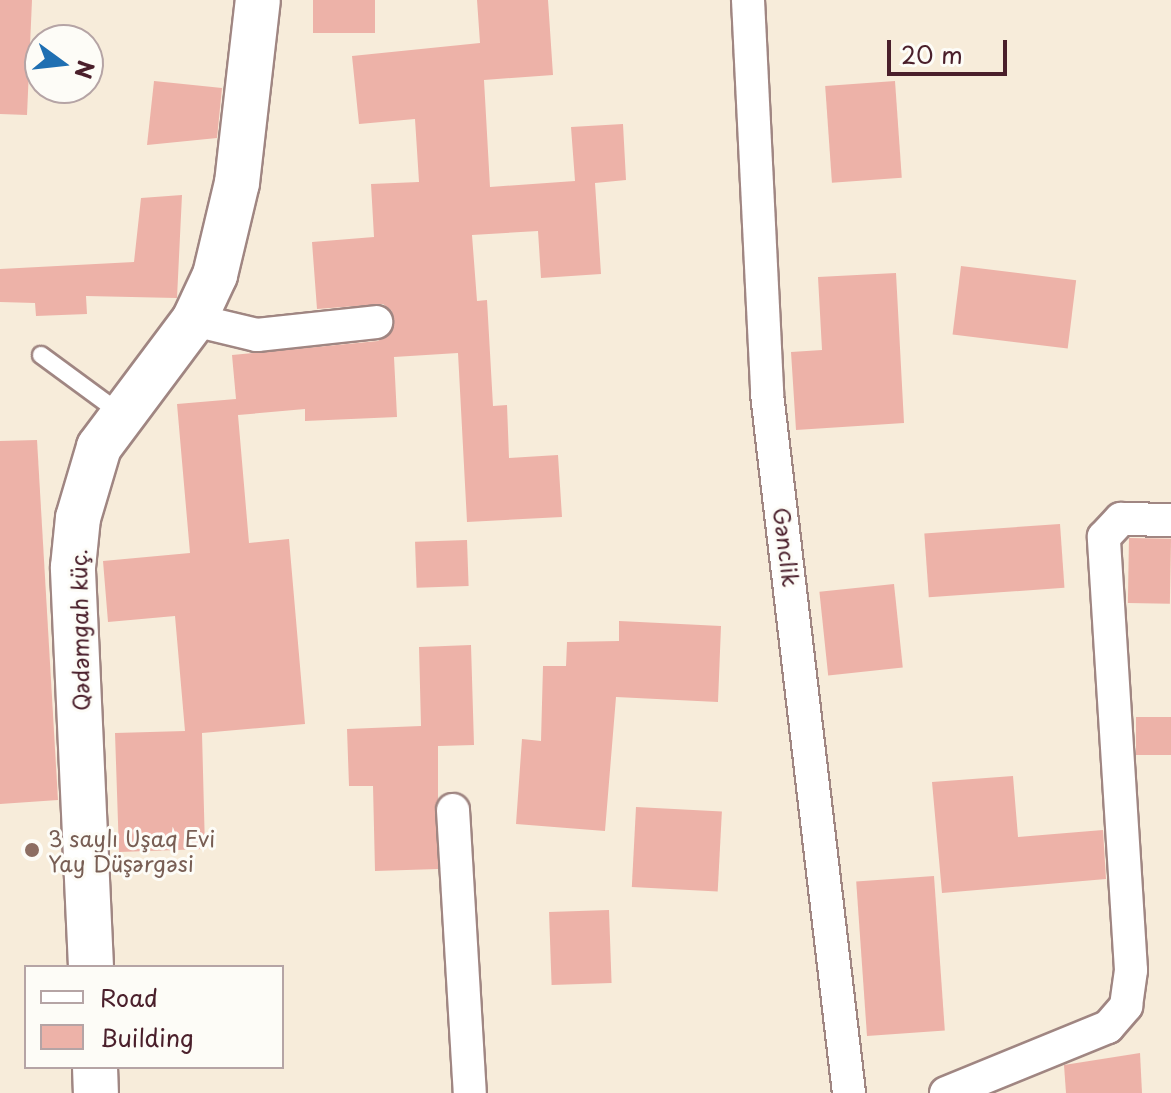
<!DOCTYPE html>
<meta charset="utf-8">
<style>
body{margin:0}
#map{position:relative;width:1171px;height:1093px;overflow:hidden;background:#f7ecda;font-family:"Playpen Sans",sans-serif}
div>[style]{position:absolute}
.building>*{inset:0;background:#edb2a8;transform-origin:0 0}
.roads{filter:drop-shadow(2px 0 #a08682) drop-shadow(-2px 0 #a08682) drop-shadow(0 2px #a08682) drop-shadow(0 -2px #a08682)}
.lane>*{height:16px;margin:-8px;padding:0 8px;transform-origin:8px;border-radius:8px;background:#fff}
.street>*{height:32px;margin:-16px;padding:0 16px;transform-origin:16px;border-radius:16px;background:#fff}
.secondary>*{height:44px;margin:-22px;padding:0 22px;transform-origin:22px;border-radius:22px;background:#fff}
.dots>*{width:22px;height:22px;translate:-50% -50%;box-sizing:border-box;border:4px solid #fdfcf7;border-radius:50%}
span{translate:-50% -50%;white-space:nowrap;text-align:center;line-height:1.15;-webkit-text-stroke:6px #fdfcf7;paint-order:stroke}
.street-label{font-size:22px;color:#4a1f2b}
.education-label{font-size:22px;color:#785e54}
.left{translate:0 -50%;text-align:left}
.legend{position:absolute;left:24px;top:965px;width:260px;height:104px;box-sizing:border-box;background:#fdfcf7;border:2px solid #b5a4a5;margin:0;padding:10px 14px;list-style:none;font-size:24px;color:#4a1f2b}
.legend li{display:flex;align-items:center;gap:16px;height:40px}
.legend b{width:40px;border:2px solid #b5a4a5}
.north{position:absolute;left:24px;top:24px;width:80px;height:80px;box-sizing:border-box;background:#fdfcf7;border:2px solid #b5a4a5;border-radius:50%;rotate:105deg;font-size:22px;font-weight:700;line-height:32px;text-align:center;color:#4a1f2b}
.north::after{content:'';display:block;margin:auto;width:28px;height:36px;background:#1f6fb2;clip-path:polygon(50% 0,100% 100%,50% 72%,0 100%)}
.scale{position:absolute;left:887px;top:40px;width:120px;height:36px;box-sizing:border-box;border:4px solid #4a1f2b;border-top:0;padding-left:10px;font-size:24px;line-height:28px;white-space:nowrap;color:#4a1f2b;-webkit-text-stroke:6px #fdfcf7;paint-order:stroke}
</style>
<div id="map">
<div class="building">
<i style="clip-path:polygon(0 0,32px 0,27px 115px,0 114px)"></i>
<i style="left:313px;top:0;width:62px;height:33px"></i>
<i style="clip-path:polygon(477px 0,548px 0,553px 75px,484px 80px,490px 187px,575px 181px,571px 127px,623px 124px,626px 180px,595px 183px,601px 274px,541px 278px,538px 231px,472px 235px,477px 301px,487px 300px,493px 406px,507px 405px,509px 458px,558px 455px,562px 517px,467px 522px,458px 353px,394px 357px,397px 417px,305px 421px,305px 409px,238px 415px,249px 543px,289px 539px,305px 724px,202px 733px,205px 849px,119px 852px,115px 733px,185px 731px,175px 616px,108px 622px,103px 561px,190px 553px,177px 404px,236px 399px,232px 355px,378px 341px,393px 330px,392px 311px,383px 304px,317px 309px,312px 242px,374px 237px,371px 184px,419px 182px,415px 119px,359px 124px,352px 56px,480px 43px)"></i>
<i style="clip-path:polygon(154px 81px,222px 88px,217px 138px,147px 145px)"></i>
<i style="left:895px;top:81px;width:97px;height:70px;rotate:86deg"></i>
<i style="clip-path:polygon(182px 195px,177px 298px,86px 296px,87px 314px,36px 316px,35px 303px,0 302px,0 269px,134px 262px,141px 198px)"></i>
<i style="left:961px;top:266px;width:116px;height:69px;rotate:7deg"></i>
<i style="clip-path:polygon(896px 273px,904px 423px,796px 430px,791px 352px,822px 350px,818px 277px)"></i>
<i style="clip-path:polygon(37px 440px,58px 800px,0 804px,0 441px)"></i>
<i style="left:1060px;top:524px;width:64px;height:136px;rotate:86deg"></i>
<i style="left:1129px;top:538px;width:42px;height:65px;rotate:1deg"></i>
<i style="left:467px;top:540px;width:46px;height:52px;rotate:88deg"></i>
<i style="left:894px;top:584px;width:84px;height:75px;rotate:84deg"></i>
<i style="clip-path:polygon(619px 621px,721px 626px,718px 702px,616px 697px,605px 831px,516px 824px,522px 739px,541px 741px,543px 666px,566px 666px,567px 642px,619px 641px)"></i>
<i style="clip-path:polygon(471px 645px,474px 745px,438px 746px,438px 869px,375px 871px,373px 786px,349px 786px,347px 729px,421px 726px,419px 647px)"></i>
<i style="left:1171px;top:717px;width:38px;height:35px;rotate:90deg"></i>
<i style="clip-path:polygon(1013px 776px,1018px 837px,1103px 830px,1106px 879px,942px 893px,932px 782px)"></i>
<i style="left:636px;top:807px;width:86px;height:80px;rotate:3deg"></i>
<i style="left:934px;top:876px;width:155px;height:78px;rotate:86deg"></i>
<i style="left:609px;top:910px;width:73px;height:60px;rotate:88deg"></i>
<i style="clip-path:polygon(1140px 1053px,1142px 1093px,1066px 1093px,1064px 1065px)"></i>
</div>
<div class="roads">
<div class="lane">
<i style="left:41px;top:355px;width:98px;rotate:36.3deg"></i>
</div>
<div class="street">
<i style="left:748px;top:0;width:394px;rotate:87.2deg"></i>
<i style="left:767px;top:394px;width:704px;rotate:83.31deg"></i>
<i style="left:194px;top:320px;width:65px;rotate:13.4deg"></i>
<i style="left:257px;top:335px;width:120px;rotate:-6.2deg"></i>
<i style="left:453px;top:810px;width:284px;rotate:86.6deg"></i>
<i style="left:946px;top:1093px;width:175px;rotate:-22.2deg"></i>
<i style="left:1108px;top:1027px;width:28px;rotate:-49deg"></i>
<i style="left:1126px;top:1006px;width:36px;rotate:-82deg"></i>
<i style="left:1131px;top:970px;width:434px;rotate:-93.6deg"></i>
<i style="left:1104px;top:537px;width:25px;rotate:-47deg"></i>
<i style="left:1121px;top:519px;width:50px;rotate:1.1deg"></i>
</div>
<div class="secondary">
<i style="left:91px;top:967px;width:400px;rotate:-92.6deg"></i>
<i style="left:73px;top:567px;width:49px;rotate:-84.2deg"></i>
<i style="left:78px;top:518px;width:74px;rotate:-73.5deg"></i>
<i style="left:99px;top:447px;width:159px;rotate:-53.2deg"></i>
<i style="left:194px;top:320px;width:50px;rotate:-65deg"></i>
<i style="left:215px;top:275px;width:95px;rotate:-76.6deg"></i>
<i style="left:237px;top:183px;width:184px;rotate:-83.5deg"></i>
<i style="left:95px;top:1067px;width:26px;rotate:88deg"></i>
</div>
</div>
<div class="dots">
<i style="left:32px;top:850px;background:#8d6e63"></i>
</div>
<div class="street-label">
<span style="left:787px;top:547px;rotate:83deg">Gənclik</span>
<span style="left:79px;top:630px;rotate:-91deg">Qədəmgah küç.</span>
</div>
<div class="education-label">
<span class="left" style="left:48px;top:850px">3 saylı Uşaq Evi<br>Yay Düşərgəsi</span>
</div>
<ul class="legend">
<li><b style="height:10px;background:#fff"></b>Road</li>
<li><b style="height:22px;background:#edb2a8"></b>Building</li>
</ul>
<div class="north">N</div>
<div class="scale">20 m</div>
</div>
